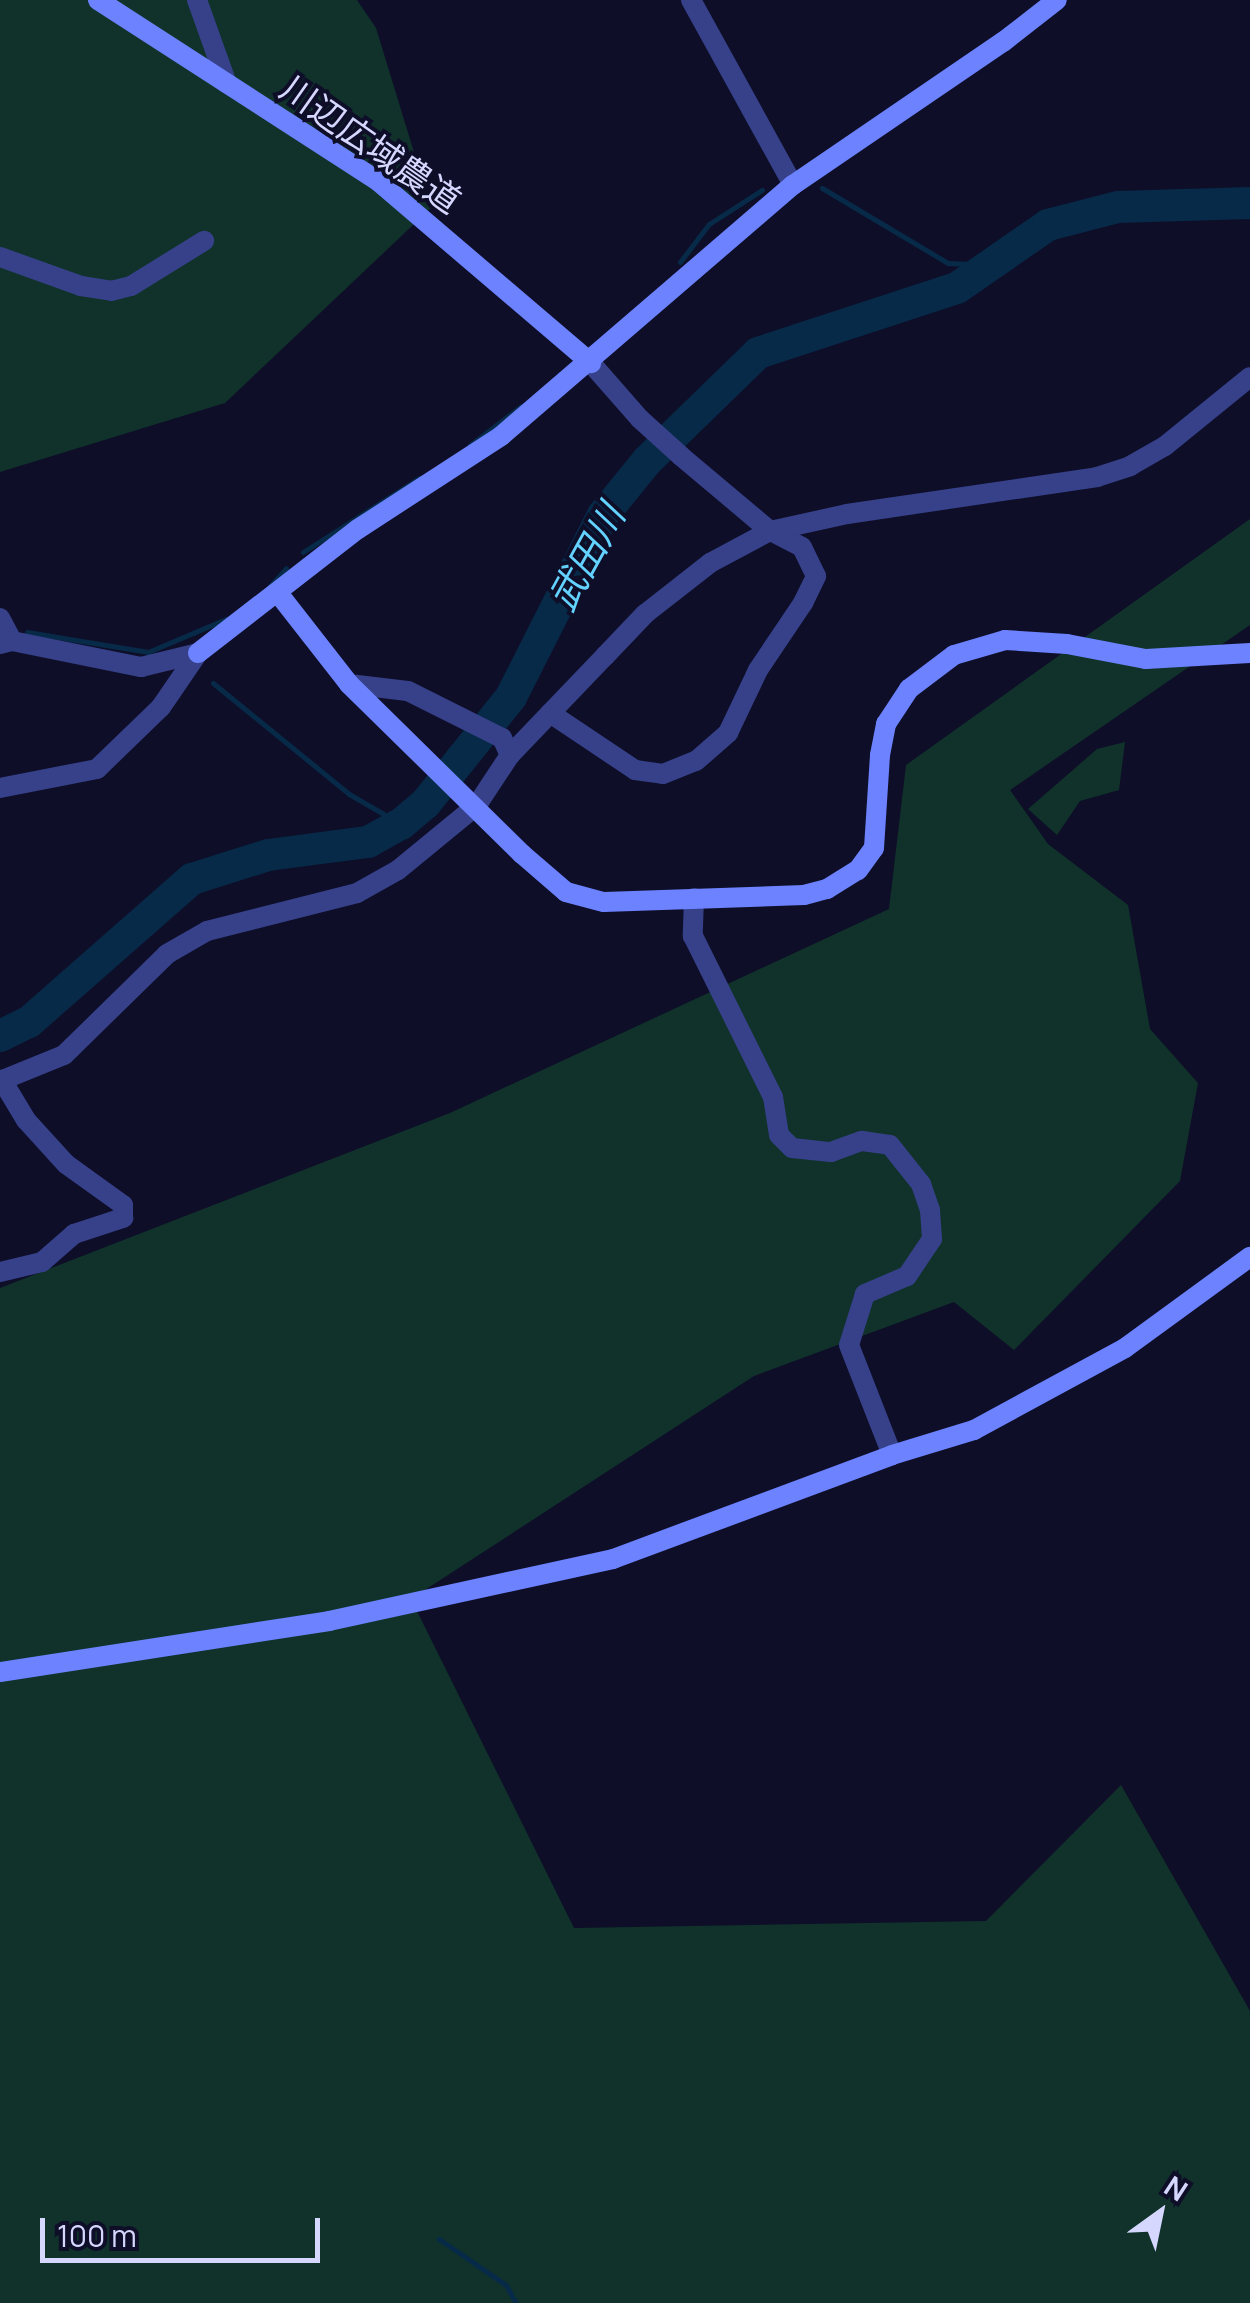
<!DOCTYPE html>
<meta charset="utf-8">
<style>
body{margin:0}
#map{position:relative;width:1250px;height:2303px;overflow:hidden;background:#0e0e28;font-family:Manrope,"Noto Sans JP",sans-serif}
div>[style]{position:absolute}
.green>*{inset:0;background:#10322b}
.stream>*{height:5px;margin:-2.5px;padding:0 2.5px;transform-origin:2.5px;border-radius:2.5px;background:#072a48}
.river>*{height:32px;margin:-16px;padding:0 16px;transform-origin:16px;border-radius:16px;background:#072a48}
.street>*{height:20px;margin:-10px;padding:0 10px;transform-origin:10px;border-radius:10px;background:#36418a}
.secondary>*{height:20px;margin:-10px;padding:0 10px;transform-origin:10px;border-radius:10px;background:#6c82ff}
span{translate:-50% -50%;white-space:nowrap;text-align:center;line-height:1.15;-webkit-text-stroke:8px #0e0e28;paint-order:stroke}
.street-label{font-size:35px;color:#d5d7ff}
.water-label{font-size:38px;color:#63d2ff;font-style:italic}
.north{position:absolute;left:1110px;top:2163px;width:100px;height:100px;-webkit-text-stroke:8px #0e0e28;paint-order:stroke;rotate:33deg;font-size:28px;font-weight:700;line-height:40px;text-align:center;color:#d5d7ff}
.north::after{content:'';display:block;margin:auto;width:35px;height:45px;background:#d5d7ff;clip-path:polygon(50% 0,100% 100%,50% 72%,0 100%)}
.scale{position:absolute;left:40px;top:2218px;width:280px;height:45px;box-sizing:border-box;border:5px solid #d5d7ff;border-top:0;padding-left:12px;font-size:30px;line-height:35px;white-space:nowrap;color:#d5d7ff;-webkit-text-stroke:8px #0e0e28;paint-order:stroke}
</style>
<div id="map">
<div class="green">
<i style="clip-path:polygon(0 0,357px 0,376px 28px,431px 208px,225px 403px,0 472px)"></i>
<i style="clip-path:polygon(1250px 519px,1250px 625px,1010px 790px,1048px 844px,1128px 905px,1150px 1029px,1198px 1083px,1180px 1181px,1014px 1350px,954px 1302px,754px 1376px,411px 1599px,574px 1928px,986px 1921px,1121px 1785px,1250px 2011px,1250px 2303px,0 2303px,0 1288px,450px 1113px,889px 909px,906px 765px)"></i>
<i style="clip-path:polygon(1125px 742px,1119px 790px,1080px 801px,1057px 835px,1028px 809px,1097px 749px)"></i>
</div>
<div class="stream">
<i style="left:822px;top:188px;width:147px;rotate:30.8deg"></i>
<i style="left:948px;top:263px;width:43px;rotate:2.7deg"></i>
<i style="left:680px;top:262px;width:48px;rotate:-52.7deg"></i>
<i style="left:709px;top:224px;width:63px;rotate:-32.7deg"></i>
<i style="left:470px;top:445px;width:64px;rotate:-37.4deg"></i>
<i style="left:303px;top:552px;width:138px;rotate:-32.5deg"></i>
<i style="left:270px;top:586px;width:24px;rotate:-48deg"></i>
<i style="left:27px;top:632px;width:123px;rotate:9.4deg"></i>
<i style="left:148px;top:652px;width:85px;rotate:-22.9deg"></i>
<i style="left:213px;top:683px;width:176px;rotate:39.2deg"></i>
<i style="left:349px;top:794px;width:60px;rotate:30deg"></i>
<i style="left:439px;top:2239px;width:81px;rotate:34.5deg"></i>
<i style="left:506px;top:2285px;width:21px;rotate:61deg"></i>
</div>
<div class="river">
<i style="left:0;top:1036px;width:32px;rotate:-26deg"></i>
<i style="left:29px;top:1022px;width:217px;rotate:-41.3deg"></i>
<i style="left:192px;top:879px;width:80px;rotate:-17.5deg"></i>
<i style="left:268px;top:855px;width:101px;rotate:-7.4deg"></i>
<i style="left:368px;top:842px;width:38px;rotate:-29deg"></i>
<i style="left:401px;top:824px;width:31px;rotate:-40deg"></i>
<i style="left:425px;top:804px;width:137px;rotate:-51.2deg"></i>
<i style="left:511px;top:697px;width:204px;rotate:-63.2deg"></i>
<i style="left:603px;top:515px;width:70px;rotate:-50.8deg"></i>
<i style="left:647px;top:461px;width:155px;rotate:-44.2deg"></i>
<i style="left:758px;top:353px;width:209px;rotate:-18.1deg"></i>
<i style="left:957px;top:288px;width:111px;rotate:-34.7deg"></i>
<i style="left:1048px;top:225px;width:72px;rotate:-14.4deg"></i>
<i style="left:1118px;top:207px;width:132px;rotate:-1.7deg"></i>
</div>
<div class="street">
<i style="left:197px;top:0;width:89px;rotate:70.3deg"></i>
<i style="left:691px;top:0;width:211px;rotate:61.1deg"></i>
<i style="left:0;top:257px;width:86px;rotate:19.7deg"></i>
<i style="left:81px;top:286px;width:30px;rotate:9deg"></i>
<i style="left:111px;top:291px;width:21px;rotate:-14deg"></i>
<i style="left:131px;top:286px;width:86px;rotate:-31.7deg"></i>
<i style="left:0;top:618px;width:26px;rotate:62deg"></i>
<i style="left:0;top:644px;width:12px;rotate:-14deg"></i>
<i style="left:12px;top:641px;width:132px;rotate:11.4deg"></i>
<i style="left:141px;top:667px;width:59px;rotate:-13.8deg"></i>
<i style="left:349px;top:684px;width:59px;rotate:6.8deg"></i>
<i style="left:408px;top:691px;width:105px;rotate:26.6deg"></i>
<i style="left:502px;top:738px;width:19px;rotate:65deg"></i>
<i style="left:550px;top:713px;width:102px;rotate:33.8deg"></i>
<i style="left:635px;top:770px;width:28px;rotate:8deg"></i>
<i style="left:663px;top:774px;width:35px;rotate:-22deg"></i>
<i style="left:696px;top:761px;width:43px;rotate:-41.2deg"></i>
<i style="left:728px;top:733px;width:70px;rotate:-64.5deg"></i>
<i style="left:758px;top:670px;width:81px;rotate:-56.1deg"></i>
<i style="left:803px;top:603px;width:30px;rotate:-64deg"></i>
<i style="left:816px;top:576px;width:32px;rotate:-116deg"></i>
<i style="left:802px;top:547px;width:36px;rotate:-153deg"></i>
<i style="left:770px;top:531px;width:116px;rotate:-139.9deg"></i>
<i style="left:681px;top:456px;width:55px;rotate:-137.9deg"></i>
<i style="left:640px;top:419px;width:74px;rotate:-131.2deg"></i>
<i style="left:0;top:788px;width:99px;rotate:-11.1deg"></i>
<i style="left:97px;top:769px;width:89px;rotate:-44.1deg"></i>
<i style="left:161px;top:707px;width:65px;rotate:-55.6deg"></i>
<i style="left:694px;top:898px;width:38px;rotate:92deg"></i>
<i style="left:693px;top:936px;width:180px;rotate:63.6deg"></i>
<i style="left:773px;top:1097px;width:38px;rotate:81deg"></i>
<i style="left:779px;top:1135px;width:18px;rotate:45deg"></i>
<i style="left:792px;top:1148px;width:39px;rotate:6deg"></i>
<i style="left:831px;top:1152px;width:33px;rotate:-20deg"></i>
<i style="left:862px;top:1141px;width:28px;rotate:8deg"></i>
<i style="left:890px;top:1145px;width:50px;rotate:51.5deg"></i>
<i style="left:921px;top:1184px;width:28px;rotate:71deg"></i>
<i style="left:930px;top:1210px;width:29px;rotate:86deg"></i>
<i style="left:932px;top:1239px;width:45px;rotate:124deg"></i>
<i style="left:907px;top:1276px;width:46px;rotate:156.8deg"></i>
<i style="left:865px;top:1294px;width:53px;rotate:107.4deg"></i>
<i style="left:849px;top:1345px;width:118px;rotate:68.6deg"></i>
<i style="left:0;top:1081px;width:69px;rotate:-22.1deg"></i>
<i style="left:64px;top:1055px;width:144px;rotate:-44.4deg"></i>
<i style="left:167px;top:954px;width:46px;rotate:-29.9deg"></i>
<i style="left:207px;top:931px;width:155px;rotate:-14.2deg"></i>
<i style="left:357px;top:893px;width:47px;rotate:-29.3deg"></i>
<i style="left:398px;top:870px;width:102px;rotate:-39.4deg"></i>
<i style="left:477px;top:805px;width:60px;rotate:-56.6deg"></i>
<i style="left:510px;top:755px;width:137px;rotate:-46.2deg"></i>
<i style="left:605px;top:656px;width:58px;rotate:-46.4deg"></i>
<i style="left:645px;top:614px;width:83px;rotate:-38.1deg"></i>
<i style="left:710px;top:563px;width:68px;rotate:-28.1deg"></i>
<i style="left:770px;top:531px;width:79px;rotate:-12.4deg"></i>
<i style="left:847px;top:514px;width:253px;rotate:-8.4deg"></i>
<i style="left:1097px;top:477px;width:35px;rotate:-18deg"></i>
<i style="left:1130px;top:466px;width:40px;rotate:-29.7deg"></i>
<i style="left:1165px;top:446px;width:109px;rotate:-39.1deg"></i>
<i style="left:0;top:1272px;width:43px;rotate:-13.4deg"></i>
<i style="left:42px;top:1262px;width:43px;rotate:-41.2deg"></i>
<i style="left:74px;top:1234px;width:52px;rotate:-18.1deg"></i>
<i style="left:123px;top:1218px;width:13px;rotate:-90deg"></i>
<i style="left:123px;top:1205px;width:70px;rotate:-144.3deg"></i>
<i style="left:66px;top:1164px;width:59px;rotate:-132.3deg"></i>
<i style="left:26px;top:1120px;width:47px;rotate:-121deg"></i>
</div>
<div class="secondary">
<i style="left:98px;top:0;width:335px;rotate:32.9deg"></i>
<i style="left:379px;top:182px;width:279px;rotate:40.5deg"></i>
<i style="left:278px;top:593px;width:115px;rotate:52deg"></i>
<i style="left:349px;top:684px;width:243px;rotate:44.5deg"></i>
<i style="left:522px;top:854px;width:58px;rotate:40.8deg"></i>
<i style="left:566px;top:892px;width:39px;rotate:15deg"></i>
<i style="left:604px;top:902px;width:200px;rotate:-2deg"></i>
<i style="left:804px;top:895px;width:24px;rotate:-15deg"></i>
<i style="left:827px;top:889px;width:36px;rotate:-32deg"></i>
<i style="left:858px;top:870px;width:27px;rotate:-54deg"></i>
<i style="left:874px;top:848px;width:93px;rotate:-86.3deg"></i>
<i style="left:880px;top:755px;width:32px;rotate:-79deg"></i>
<i style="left:886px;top:724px;width:42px;rotate:-56.7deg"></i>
<i style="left:909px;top:689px;width:56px;rotate:-37.1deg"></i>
<i style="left:954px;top:655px;width:53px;rotate:-16.4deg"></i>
<i style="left:1005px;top:640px;width:62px;rotate:3.7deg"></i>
<i style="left:1067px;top:644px;width:80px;rotate:10.8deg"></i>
<i style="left:1146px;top:659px;width:104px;rotate:-3.3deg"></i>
<i style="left:198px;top:653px;width:202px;rotate:-37.8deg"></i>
<i style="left:358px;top:529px;width:171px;rotate:-33deg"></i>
<i style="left:501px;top:436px;width:385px;rotate:-40.7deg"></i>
<i style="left:793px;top:185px;width:254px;rotate:-34.3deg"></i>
<i style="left:1003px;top:42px;width:68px;rotate:-37.9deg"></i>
<i style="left:0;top:1672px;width:333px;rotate:-8.8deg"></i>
<i style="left:329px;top:1621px;width:291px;rotate:-12.3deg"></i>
<i style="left:613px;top:1559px;width:298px;rotate:-20.4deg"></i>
<i style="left:892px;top:1455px;width:86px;rotate:-17deg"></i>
<i style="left:974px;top:1430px;width:172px;rotate:-28.5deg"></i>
<i style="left:1125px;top:1348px;width:155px;rotate:-36.1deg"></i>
</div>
<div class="street-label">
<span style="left:371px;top:144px;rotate:35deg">川辺広域農道</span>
</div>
<div class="water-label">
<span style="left:586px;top:557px;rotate:-61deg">武田川</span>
</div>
<div class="north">N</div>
<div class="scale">100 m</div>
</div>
